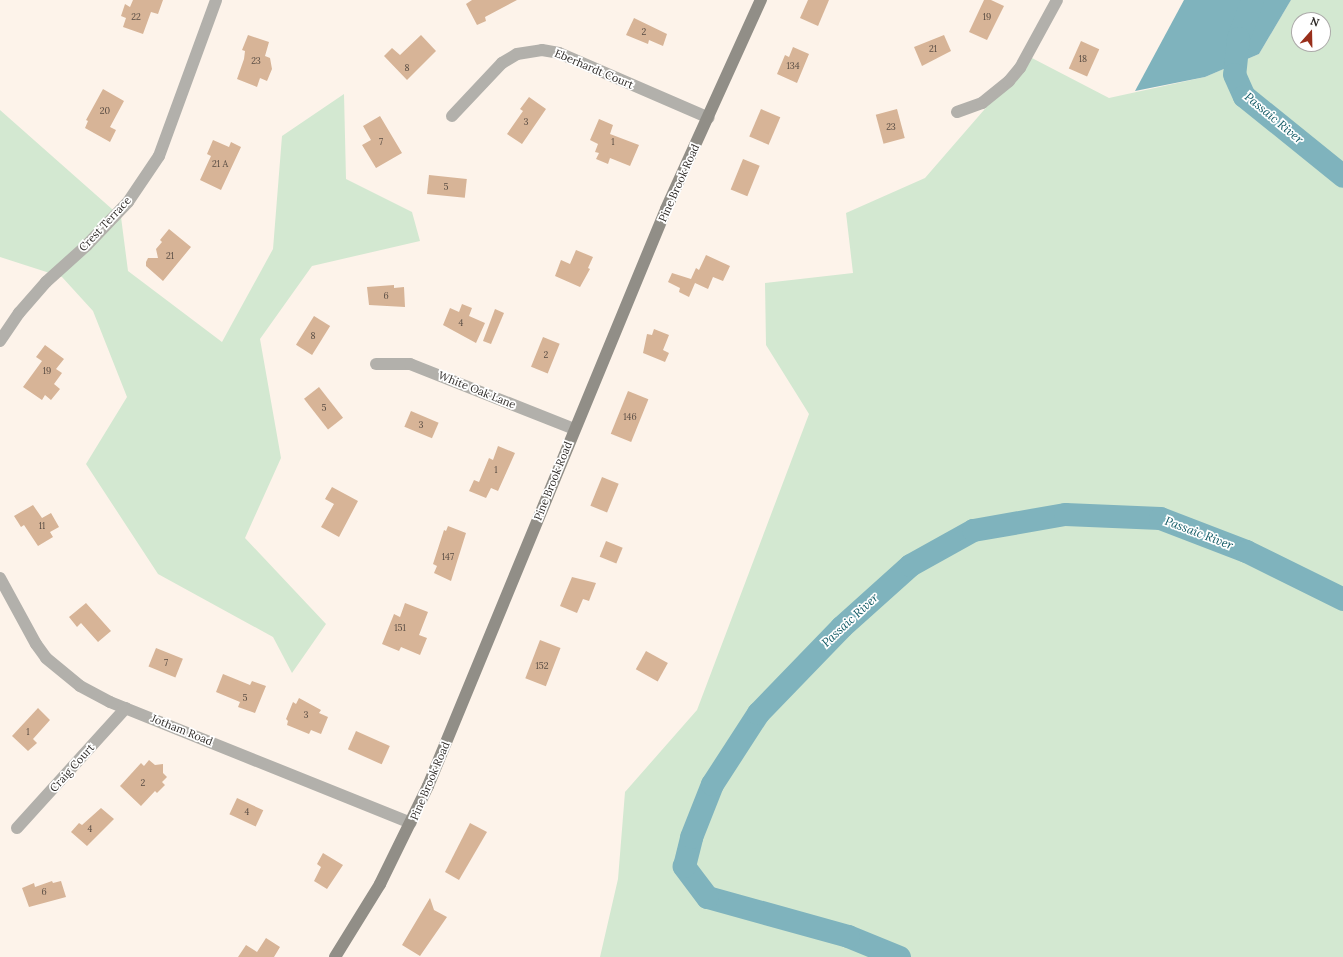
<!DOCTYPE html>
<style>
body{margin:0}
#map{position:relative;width:1343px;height:957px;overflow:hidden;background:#fdf3ea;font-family:Lora,serif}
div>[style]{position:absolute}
.green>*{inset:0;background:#d3e8d1}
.water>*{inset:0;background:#7fb3bd}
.river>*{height:23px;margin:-11.5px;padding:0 11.5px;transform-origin:11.5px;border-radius:11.5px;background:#7fb3bd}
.building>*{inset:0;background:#d7b497;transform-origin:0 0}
.street>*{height:12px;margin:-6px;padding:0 6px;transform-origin:6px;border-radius:6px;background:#b2b0ab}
.secondary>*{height:12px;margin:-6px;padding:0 6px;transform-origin:6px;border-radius:6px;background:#918e87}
span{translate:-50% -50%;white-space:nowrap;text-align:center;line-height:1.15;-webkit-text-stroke:3.5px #fff;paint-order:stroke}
.number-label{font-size:9px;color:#594d44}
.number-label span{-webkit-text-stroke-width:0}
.street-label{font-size:11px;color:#2f2b28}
.water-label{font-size:12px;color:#105964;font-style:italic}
.north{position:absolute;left:1291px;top:12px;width:40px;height:40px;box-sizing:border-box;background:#fff;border:1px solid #acaaa9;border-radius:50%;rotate:20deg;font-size:11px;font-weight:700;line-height:16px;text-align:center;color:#2f2b28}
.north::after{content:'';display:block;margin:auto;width:14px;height:18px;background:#992f1b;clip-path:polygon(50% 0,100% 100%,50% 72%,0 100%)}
</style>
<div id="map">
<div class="green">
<i style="clip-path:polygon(evenodd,1291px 0,1343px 0,1343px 957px,600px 957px,618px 879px,625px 792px,697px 710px,809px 414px,766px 345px,765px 283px,853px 273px,846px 213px,925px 178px,1030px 57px,1109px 98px,1205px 77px,1259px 54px,1291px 0,1299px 20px,1323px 20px,1323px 44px,1299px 44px,1299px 20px)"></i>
<i style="clip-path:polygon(344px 94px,346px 179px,412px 212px,420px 241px,312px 266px,260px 339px,281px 458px,245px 538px,326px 624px,292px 673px,273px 637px,158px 574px,86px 464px,127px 397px,93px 311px,62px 277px,0 257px,0 110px,121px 217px,128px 271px,222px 342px,273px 249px,282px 136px)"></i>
</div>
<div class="water">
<i style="clip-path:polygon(1184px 0,1291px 0,1259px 54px,1205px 77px,1135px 91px)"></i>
</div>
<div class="river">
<i style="left:1252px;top:0;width:40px;rotate:110.2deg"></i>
<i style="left:1238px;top:38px;width:36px;rotate:96deg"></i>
<i style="left:1234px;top:74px;width:24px;rotate:66deg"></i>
<i style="left:1244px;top:96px;width:127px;rotate:38.9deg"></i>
<i style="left:899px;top:957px;width:55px;rotate:-157.6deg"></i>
<i style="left:848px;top:936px;width:146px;rotate:-164.5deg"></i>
<i style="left:707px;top:897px;width:39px;rotate:-127deg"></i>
<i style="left:684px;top:866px;width:30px;rotate:-76deg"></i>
<i style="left:691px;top:837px;width:57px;rotate:-68.4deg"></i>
<i style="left:712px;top:784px;width:85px;rotate:-57.1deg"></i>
<i style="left:758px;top:713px;width:120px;rotate:-46deg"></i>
<i style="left:841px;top:627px;width:93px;rotate:-41.9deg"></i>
<i style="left:910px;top:565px;width:72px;rotate:-29.1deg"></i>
<i style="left:973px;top:530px;width:93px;rotate:-9.9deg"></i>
<i style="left:1065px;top:514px;width:95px;rotate:2.4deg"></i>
<i style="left:1160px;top:518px;width:92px;rotate:21deg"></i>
<i style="left:1246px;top:551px;width:108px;rotate:26.3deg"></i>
</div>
<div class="building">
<i style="clip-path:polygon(133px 0,163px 0,158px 14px,151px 12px,143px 34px,123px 27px,126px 18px,121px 16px,125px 4px,130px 7px)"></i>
<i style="clip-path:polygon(472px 0,517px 0,485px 17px,486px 21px,477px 25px,466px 4px)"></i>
<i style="clip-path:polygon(808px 0,829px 0,818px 26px,800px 18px)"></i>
<i style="clip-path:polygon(984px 0,991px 0,1004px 6px,987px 40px,969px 32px)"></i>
<i style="clip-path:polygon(634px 18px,667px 34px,663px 46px,649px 40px,648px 44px,626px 35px)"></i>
<i style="clip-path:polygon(248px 35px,269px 42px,265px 56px,270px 58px,272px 69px,267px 81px,260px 78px,257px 87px,237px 79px,244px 59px,245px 51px,242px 50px)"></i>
<i style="clip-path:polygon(421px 35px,436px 51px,407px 80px,384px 56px,392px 48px,400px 55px)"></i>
<i style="clip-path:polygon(944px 35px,951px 51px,922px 66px,914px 47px)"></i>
<i style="left:1081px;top:41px;width:20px;height:30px;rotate:24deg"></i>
<i style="clip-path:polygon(793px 47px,809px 54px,797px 83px,777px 74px,785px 55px,789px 57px)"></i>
<i style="clip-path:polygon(103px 89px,124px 101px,110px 127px,116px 130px,110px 142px,85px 128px,88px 121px,86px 120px)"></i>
<i style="clip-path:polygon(529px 97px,546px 109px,522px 144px,507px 134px,523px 111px,520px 109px)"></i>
<i style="left:761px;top:109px;width:21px;height:30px;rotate:23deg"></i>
<i style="left:897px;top:109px;width:30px;height:22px;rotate:75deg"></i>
<i style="clip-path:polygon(380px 116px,402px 153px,376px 168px,362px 145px,371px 140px,363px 126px)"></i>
<i style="clip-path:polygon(599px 119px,613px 125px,610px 134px,639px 145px,630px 166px,610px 158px,608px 164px,596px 159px,599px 153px,595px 152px,598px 144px,590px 140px)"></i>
<i style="clip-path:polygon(213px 140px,229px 147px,231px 142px,241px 147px,221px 190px,200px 180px,211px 156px,207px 154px)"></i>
<i style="left:743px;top:159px;width:18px;height:33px;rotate:22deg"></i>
<i style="left:429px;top:175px;width:38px;height:19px;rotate:6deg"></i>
<i style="clip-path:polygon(169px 229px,191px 247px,163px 281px,146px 266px,146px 262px,148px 258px,158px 258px,156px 249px,162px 242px,160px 240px)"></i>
<i style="clip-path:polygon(576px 250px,593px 257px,588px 268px,590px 269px,580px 287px,555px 276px,561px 260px,570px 264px)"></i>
<i style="clip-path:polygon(706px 255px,730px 266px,723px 281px,713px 277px,708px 289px,695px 283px,689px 297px,679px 292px,680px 288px,668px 282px,672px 273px,691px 279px,696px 268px,699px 270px)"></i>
<i style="clip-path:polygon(394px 285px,394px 288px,404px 287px,405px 307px,369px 305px,367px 287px)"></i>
<i style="clip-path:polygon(462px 304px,472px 308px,469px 316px,485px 323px,476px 343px,443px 325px,450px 308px,459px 312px)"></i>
<i style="clip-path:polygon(495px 309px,504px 313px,491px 344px,483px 341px)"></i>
<i style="left:314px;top:316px;width:19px;height:34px;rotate:32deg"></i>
<i style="clip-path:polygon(654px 329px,669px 335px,663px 350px,669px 353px,665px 362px,643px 353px,647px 334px,652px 335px)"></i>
<i style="left:543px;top:337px;width:18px;height:32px;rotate:22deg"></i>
<i style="clip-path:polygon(45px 345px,64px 359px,56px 369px,62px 373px,54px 384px,60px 389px,51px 400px,45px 395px,42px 400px,23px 387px,42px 361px,36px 357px)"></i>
<i style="left:319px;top:387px;width:39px;height:19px;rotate:52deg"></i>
<i style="left:628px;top:391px;width:22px;height:46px;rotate:22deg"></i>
<i style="left:411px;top:411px;width:30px;height:17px;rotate:23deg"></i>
<i style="clip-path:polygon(498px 446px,515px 453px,498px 491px,491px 488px,486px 498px,469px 491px,474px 480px,479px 482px,489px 458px,493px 460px)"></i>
<i style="left:602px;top:477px;width:18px;height:31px;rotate:22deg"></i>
<i style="clip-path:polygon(332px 487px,358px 501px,339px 537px,321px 527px,334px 504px,325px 499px)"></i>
<i style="clip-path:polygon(33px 505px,42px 518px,51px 513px,59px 527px,50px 532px,53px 537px,38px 546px,24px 525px,21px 527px,14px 516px)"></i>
<i style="clip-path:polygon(448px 526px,466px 533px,451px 581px,434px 573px,437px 566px,433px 564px,444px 530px,446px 531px)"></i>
<i style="left:606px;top:541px;width:18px;height:17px;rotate:22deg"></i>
<i style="clip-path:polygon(572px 577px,596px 583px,589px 601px,583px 599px,577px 613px,560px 606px)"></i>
<i style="clip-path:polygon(86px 603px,111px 631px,98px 642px,81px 623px,77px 627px,69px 617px)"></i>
<i style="clip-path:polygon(405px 603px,428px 612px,419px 635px,427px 638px,420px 655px,401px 647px,399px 651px,382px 644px,394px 614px,400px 617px)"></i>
<i style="left:540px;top:640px;width:22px;height:41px;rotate:21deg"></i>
<i style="left:156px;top:648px;width:29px;height:20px;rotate:22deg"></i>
<i style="left:646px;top:651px;width:25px;height:21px;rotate:29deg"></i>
<i style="clip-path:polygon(223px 674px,250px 685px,252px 681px,266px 686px,255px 713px,238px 707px,240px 702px,216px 692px)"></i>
<i style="clip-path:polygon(299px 698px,321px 710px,319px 713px,328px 717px,321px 734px,311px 730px,309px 734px,287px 725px,288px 721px,286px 719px,293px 702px,296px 704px)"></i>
<i style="clip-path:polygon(38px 708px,50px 720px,33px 739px,37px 743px,28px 751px,12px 736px)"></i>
<i style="left:356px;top:731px;width:37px;height:20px;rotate:24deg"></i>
<i style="clip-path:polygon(149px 760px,155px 765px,163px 764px,163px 773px,167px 777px,162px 782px,165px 785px,157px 793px,155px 791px,141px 806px,120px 786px,141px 763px,144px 766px)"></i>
<i style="left:237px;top:798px;width:29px;height:18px;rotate:25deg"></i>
<i style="clip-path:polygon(101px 808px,114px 819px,87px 846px,71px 832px,79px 823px,82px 825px)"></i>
<i style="clip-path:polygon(470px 823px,487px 832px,459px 880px,445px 872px)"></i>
<i style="clip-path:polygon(323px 853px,343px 865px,327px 889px,314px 881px,321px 867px,317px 864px)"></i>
<i style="clip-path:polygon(52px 881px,53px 883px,61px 881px,66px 897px,29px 907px,22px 888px,34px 883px,35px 887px)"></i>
<i style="clip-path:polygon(430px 898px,434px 910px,447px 917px,420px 956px,402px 945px)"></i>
<i style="clip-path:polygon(266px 938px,280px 947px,274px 957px,238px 957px,246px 945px,257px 952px)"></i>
</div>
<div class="street">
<i style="left:957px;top:112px;width:27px;rotate:-20deg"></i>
<i style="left:982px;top:103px;width:35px;rotate:-39deg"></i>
<i style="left:1009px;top:81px;width:17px;rotate:-50deg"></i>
<i style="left:1020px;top:68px;width:77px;rotate:-61.4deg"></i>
<i style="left:452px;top:116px;width:73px;rotate:-46.7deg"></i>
<i style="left:502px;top:63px;width:17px;rotate:-31deg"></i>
<i style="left:517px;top:54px;width:25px;rotate:-9deg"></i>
<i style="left:542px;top:50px;width:17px;rotate:10deg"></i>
<i style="left:559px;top:53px;width:163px;rotate:23.4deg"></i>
<i style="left:0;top:341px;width:34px;rotate:-56deg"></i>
<i style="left:19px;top:313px;width:41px;rotate:-48.9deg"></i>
<i style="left:46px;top:282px;width:54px;rotate:-42deg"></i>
<i style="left:86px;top:246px;width:61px;rotate:-46.3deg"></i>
<i style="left:128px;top:202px;width:55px;rotate:-56deg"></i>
<i style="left:159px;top:156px;width:166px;rotate:-69.9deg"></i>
<i style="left:376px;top:364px;width:34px"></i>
<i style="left:410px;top:364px;width:176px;rotate:21.6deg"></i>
<i style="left:0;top:578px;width:75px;rotate:61.4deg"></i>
<i style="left:36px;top:644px;width:17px;rotate:54deg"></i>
<i style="left:46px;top:658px;width:44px;rotate:39.5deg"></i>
<i style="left:80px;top:686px;width:34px;rotate:28deg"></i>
<i style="left:110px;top:702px;width:324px;rotate:21.9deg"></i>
<i style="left:17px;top:828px;width:162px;rotate:-47.8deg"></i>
</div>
<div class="secondary">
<i style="left:335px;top:957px;width:86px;rotate:-58.3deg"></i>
<i style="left:380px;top:884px;width:109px;rotate:-63.9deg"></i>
<i style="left:428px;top:786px;width:624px;rotate:-67.58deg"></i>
<i style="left:666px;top:209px;width:230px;rotate:-65.6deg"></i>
</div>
<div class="number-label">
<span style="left:136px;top:17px">22</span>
<span style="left:987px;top:17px">19</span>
<span style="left:644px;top:32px">2</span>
<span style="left:933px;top:49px">21</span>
<span style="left:1083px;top:59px">18</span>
<span style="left:256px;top:61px">23</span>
<span style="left:793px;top:66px">134</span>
<span style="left:407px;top:68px">8</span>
<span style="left:105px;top:111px">20</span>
<span style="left:526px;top:122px">3</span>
<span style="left:891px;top:127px">23</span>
<span style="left:381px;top:142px">7</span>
<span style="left:613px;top:142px">1</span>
<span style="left:220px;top:164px">21 A</span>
<span style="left:446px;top:187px">5</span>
<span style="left:170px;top:256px">21</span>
<span style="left:386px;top:296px">6</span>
<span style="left:461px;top:323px">4</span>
<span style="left:313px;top:336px">8</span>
<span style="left:546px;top:355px">2</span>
<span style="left:47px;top:371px">19</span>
<span style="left:324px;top:408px">5</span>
<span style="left:630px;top:417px">146</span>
<span style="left:421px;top:425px">3</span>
<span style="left:496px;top:470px">1</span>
<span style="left:42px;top:526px">11</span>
<span style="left:448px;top:557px">147</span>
<span style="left:400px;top:628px">151</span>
<span style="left:166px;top:663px">7</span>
<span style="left:542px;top:666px">152</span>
<span style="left:245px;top:698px">5</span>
<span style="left:306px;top:715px">3</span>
<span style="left:28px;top:732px">1</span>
<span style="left:143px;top:783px">2</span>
<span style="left:247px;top:812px">4</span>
<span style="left:90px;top:829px">4</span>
<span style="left:44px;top:892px">6</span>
</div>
<div class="street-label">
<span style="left:594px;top:69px;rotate:23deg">Eberhardt Court</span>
<span style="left:679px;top:183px;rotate:-66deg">Pine Brook Road</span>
<span style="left:105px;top:224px;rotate:-47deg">Crest Terrace</span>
<span style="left:477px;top:390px;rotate:22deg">White Oak Lane</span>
<span style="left:553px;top:481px;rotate:-68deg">Pine Brook Road</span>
<span style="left:182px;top:730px;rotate:22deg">Jotham Road</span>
<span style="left:72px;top:768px;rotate:-48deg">Craig Court</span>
<span style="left:430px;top:781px;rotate:-67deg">Pine Brook Road</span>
</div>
<div class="water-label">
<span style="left:1274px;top:118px;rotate:40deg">Passaic River</span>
<span style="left:1199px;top:533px;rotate:21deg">Passaic River</span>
<span style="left:850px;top:620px;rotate:-43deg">Passaic River</span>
</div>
<div class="north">N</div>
</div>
